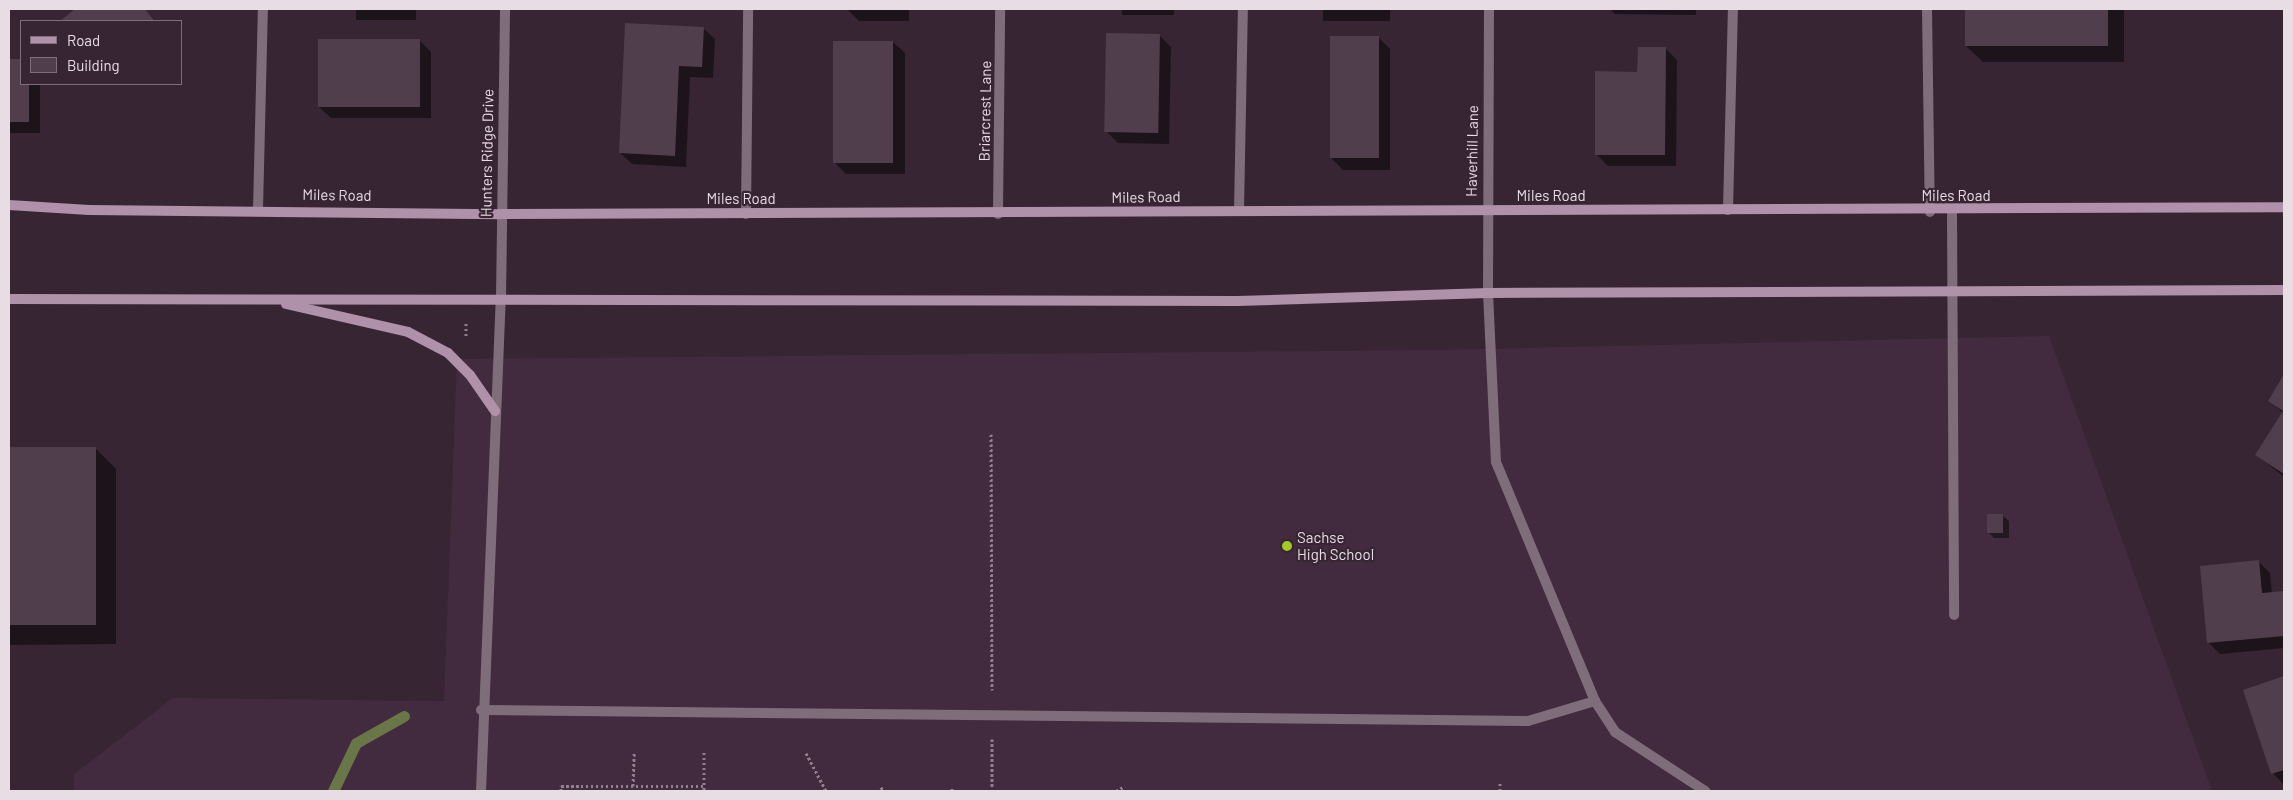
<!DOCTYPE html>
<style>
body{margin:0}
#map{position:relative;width:2293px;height:800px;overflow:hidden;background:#372533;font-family:Barlow,sans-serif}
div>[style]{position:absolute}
.built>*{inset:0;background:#422b3e}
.shadow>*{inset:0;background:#0007;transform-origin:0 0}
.stream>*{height:11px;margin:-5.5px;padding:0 5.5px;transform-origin:5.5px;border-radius:5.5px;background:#697748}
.building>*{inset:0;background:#513e4d;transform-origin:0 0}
.path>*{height:3px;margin-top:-1.5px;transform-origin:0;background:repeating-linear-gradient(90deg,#8f808b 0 2.5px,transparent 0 5px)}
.service>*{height:10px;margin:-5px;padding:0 5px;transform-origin:5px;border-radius:5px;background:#806d7b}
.minor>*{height:10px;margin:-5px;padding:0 5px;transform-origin:5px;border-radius:5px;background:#806d7b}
.secondary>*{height:10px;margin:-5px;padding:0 5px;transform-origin:5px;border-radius:5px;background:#af91a9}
.dots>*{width:14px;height:14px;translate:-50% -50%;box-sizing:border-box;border:2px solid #372533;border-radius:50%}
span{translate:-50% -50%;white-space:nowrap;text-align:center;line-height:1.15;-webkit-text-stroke:4.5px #372533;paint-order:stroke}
.street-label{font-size:15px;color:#e8dce5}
.poi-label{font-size:15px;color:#e8dce5}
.left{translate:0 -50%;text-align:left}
.frame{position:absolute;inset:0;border:10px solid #e8dce5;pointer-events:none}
.legend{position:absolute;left:20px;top:20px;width:162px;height:65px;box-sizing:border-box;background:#372533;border:1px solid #7e6e7a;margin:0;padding:6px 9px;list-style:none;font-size:15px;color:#e8dce5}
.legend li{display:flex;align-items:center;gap:10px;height:25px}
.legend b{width:25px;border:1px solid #7e6e7a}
</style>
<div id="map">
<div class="built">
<i style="clip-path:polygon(2049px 336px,2212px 791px,74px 791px,74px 774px,173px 698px,444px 701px,457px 359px,1436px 350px)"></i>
</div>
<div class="shadow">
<i style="clip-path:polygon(77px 9px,145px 9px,156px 21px,62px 21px)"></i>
<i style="left:356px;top:9px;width:60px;height:11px"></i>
<i style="clip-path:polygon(847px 9px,909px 9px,909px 21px,859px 21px)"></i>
<i style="left:1122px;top:9px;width:52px;height:6px"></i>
<i style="left:1323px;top:9px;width:67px;height:12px"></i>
<i style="clip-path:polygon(1610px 9px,1696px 9px,1696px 15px,1615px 14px)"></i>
<i style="clip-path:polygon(1966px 9px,2124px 9px,2124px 62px,1983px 62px,1966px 46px)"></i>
<i style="clip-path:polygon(703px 28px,715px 39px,713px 78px,690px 77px,686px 167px,632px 164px,620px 153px)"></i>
<i style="clip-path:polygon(1159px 35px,1171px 47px,1169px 144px,1118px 143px,1106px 131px)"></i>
<i style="clip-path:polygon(1379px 38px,1390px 49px,1390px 170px,1343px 170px,1331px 158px)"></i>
<i style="clip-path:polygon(419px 40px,431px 52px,431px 118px,331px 118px,319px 107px)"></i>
<i style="clip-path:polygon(893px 42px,905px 53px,905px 174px,846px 174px,834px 162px)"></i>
<i style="clip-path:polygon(1665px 48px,1677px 60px,1676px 166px,1608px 166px,1596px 154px,1638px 73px)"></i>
<i style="clip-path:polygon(9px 60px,21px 60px,21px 84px,40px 84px,40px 133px,9px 133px)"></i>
<i style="clip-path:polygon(2284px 376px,2284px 477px,2257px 455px,2283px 413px,2269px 400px)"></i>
<i style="clip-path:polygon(95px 448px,116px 469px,116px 644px,9px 645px,9px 449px)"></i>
<i style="clip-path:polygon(2003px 516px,2009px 521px,2009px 538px,1994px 538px,1988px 532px)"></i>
<i style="clip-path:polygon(2259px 562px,2270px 573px,2272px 594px,2284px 593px,2284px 648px,2220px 654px,2208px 642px)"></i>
<i style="clip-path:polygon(2284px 677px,2284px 785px,2273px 773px,2245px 691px)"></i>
</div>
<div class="stream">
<i style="left:333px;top:791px;width:53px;rotate:-64.4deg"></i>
<i style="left:356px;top:743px;width:55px;rotate:-29.4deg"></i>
</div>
<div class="building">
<i style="clip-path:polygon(75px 9px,145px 9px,155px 21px,60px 21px)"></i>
<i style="left:1965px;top:9px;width:143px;height:37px"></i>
<i style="clip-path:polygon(625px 23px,704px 27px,702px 67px,679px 66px,675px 156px,619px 153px)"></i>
<i style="left:1106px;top:33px;width:54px;height:99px;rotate:1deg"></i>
<i style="left:1330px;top:36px;width:49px;height:122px"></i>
<i style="left:318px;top:39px;width:102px;height:68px"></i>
<i style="left:833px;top:41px;width:60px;height:122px"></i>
<i style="clip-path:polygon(1638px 47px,1666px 47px,1665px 155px,1595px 155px,1595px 71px,1637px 72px)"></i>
<i style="clip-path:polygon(9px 59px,21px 59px,21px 84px,29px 84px,29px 122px,9px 122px)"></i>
<i style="clip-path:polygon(2284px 374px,2284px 474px,2255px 455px,2283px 411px,2268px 401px)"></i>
<i style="left:9px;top:447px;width:87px;height:178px"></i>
<i style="left:1987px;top:514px;width:16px;height:19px"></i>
<i style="clip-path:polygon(2259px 560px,2262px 593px,2284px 591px,2284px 636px,2207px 643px,2200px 566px)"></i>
<i style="clip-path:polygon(2284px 676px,2284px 770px,2271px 774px,2243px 690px)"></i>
</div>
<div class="path">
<i style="left:466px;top:323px;width:13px;rotate:90deg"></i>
<i style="left:991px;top:434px;width:256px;rotate:89.8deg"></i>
<i style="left:992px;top:739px;width:48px;rotate:90deg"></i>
<i style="left:704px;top:752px;width:39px;rotate:90deg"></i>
<i style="left:806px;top:753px;width:43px;rotate:62.2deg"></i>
<i style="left:1500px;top:783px;width:8px;rotate:90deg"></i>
<i style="left:633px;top:786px;width:34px;rotate:-88deg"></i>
<i style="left:881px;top:787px;width:4px;rotate:63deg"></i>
<i style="left:952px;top:788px;width:3px;rotate:90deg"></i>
<i style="left:561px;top:791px;width:5px;rotate:-90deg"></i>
<i style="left:561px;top:786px;width:143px"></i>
<i style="left:1116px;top:791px;width:10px;rotate:-29deg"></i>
</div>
<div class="service">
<i style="left:1927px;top:9px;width:203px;rotate:89.2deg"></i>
<i style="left:258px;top:209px;width:200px;rotate:-88.6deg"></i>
<i style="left:1728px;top:210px;width:201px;rotate:-88.6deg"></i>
<i style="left:1239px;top:211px;width:202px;rotate:-88.9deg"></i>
<i style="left:1952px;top:212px;width:403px;rotate:89.7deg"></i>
<i style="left:746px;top:214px;width:205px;rotate:-89.4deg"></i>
<i style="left:1488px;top:293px;width:169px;rotate:87.3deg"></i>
<i style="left:1496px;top:462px;width:259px;rotate:67.5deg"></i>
<i style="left:1595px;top:701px;width:37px;rotate:57deg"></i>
<i style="left:1615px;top:732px;width:108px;rotate:33.2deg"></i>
<i style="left:481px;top:710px;width:1047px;rotate:0.6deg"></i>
<i style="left:1528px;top:721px;width:70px;rotate:-16.6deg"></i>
<i style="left:481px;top:791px;width:493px;rotate:-87.7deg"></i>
</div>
<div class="minor">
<i style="left:998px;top:214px;width:205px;rotate:-89.4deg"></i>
<i style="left:1488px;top:293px;width:284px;rotate:-89.8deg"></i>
<i style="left:501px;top:298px;width:289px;rotate:-89.2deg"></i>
</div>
<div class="secondary">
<i style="left:9px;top:205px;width:80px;rotate:3.6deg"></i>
<i style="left:89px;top:210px;width:412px;rotate:0.6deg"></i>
<i style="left:501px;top:214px;width:1783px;rotate:-0.22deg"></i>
<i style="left:9px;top:299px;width:1228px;rotate:0.09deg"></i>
<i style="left:1237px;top:301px;width:251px;rotate:-1.8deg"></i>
<i style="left:1488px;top:293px;width:796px;rotate:-0.22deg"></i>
<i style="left:286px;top:304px;width:125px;rotate:12.9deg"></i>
<i style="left:408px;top:332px;width:45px;rotate:27.7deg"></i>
<i style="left:448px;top:353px;width:31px;rotate:45deg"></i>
<i style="left:470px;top:375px;width:44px;rotate:55.2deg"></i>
</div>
<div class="dots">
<i style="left:1287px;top:546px;background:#a4c825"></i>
</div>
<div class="street-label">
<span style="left:985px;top:111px;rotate:-89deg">Briarcrest Lane</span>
<span style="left:1472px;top:151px;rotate:-89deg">Haverhill Lane</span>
<span style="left:487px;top:153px;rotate:-89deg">Hunters Ridge Drive</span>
<span style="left:337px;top:195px;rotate:1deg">Miles Road</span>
<span style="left:1551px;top:196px">Miles Road</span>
<span style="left:1956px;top:196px">Miles Road</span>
<span style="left:1146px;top:197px;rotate:-1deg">Miles Road</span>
<span style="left:741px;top:199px">Miles Road</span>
</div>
<div class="poi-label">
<span class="left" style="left:1297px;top:546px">Sachse<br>High School</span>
</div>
<div class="frame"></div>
<ul class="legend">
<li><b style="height:6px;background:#af91a9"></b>Road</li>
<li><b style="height:14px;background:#513e4d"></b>Building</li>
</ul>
</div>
